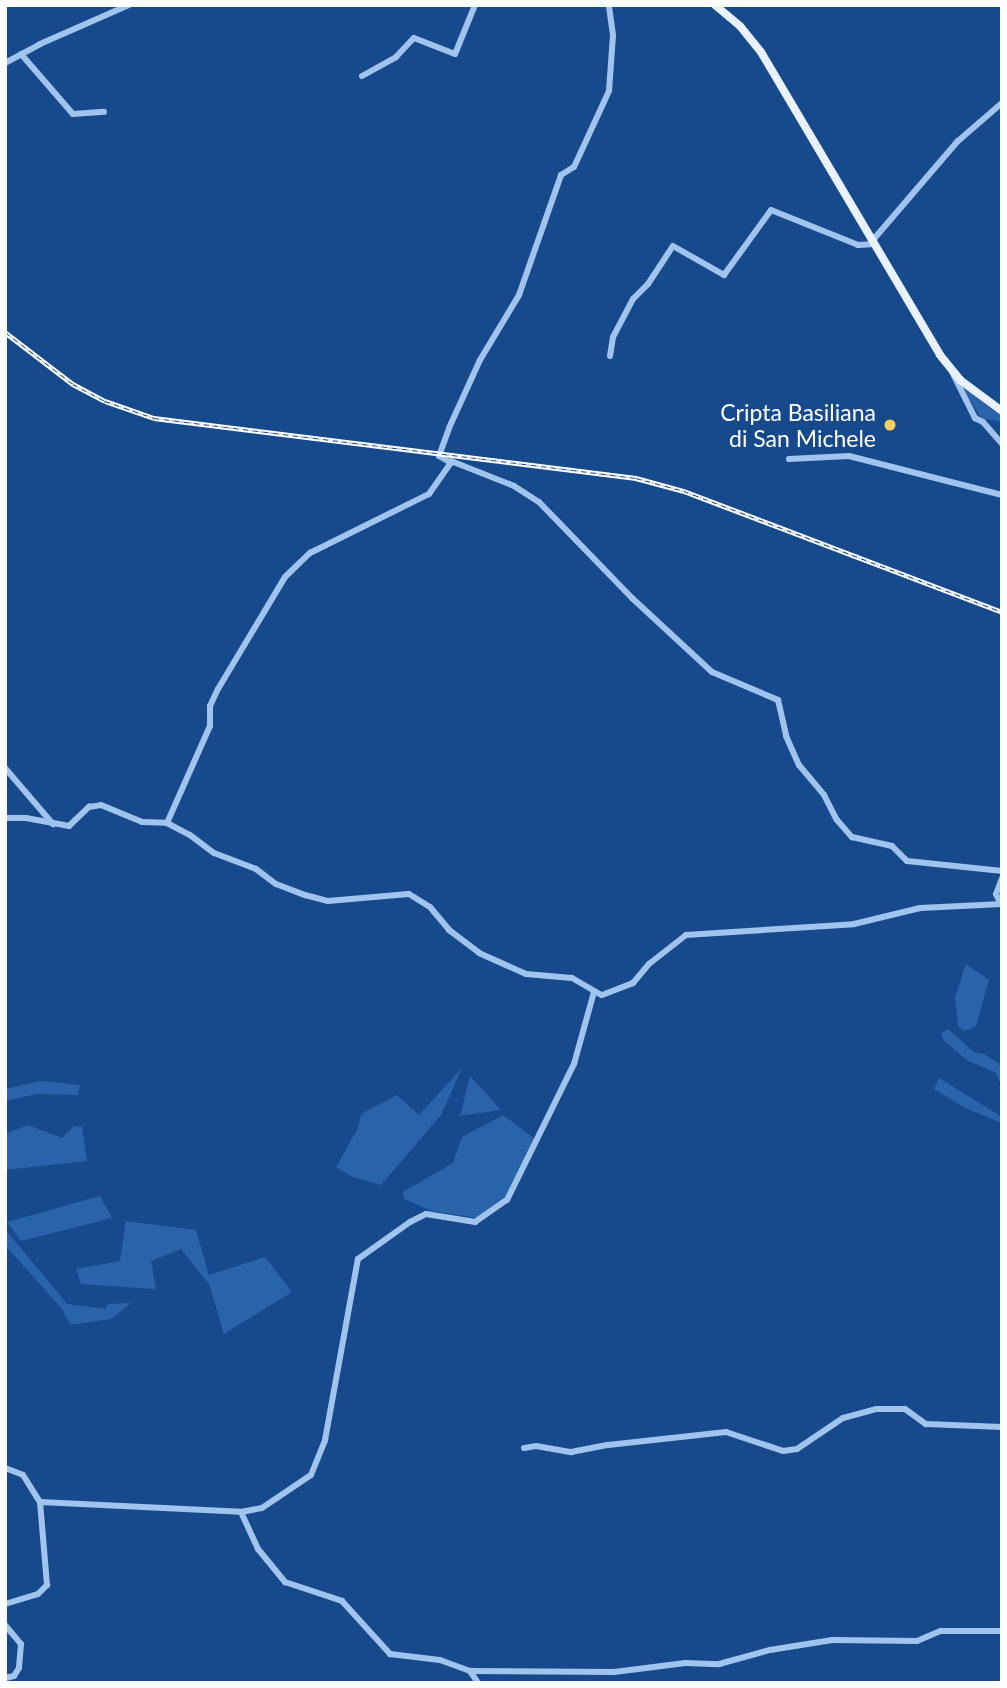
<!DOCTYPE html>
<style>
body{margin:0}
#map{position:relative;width:1007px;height:1688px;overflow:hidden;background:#174a8c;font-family:Lato,sans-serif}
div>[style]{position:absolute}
.green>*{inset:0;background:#2964aa}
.minor>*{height:6px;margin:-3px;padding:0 3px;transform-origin:3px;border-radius:3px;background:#a1c4ef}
.major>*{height:8px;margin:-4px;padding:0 4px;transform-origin:4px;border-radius:4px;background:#e9f1ff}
.rail>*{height:4.5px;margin-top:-2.25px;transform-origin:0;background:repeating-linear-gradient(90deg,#174a8c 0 5px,#fff 0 10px);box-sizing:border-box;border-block:2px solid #fff}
.dots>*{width:19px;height:19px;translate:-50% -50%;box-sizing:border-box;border:4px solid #174a8c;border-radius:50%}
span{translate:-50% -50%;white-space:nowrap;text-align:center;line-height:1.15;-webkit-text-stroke:5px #174a8c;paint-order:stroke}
.poi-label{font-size:23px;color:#fff}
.right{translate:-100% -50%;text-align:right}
.frame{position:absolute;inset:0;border:7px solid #fff;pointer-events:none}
</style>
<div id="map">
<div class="green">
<i style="clip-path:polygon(958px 381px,990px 408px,1002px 414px,1002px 422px,981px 418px)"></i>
<i style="clip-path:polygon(966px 964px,989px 980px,976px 1026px,964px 1031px,958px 1026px,955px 997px)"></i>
<i style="clip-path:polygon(948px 1029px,974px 1052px,984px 1054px,1002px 1065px,1002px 1086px,995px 1072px,968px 1061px,943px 1040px,941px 1033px)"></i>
<i style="clip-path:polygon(462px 1068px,441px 1115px,381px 1185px,352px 1177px,336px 1167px,358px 1128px,361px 1114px,397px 1095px,419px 1115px)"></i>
<i style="clip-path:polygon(470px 1076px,501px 1110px,460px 1116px)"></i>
<i style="clip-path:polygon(939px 1078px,1002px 1117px,1002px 1123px,965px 1108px,934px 1089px)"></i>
<i style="clip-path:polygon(41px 1081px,80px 1085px,78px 1095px,37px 1094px,5px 1101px,5px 1089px)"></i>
<i style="clip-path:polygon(503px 1115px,535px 1139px,508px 1198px,477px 1218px,432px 1211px,404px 1199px,403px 1192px,453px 1163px,462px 1137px)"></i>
<i style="clip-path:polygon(28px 1125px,62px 1138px,74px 1126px,82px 1127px,87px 1161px,5px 1170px,5px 1134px)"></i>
<i style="clip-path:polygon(100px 1196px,112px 1218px,21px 1241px,7px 1222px)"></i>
<i style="clip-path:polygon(126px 1221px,196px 1230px,209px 1275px,265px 1257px,292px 1292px,224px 1334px,209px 1284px,181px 1249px,151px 1261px,156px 1289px,81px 1284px,76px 1269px,120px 1261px)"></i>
<i style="clip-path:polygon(5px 1229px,67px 1304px,105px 1309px,108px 1304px,131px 1303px,111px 1319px,70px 1325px,62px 1309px,5px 1245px)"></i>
</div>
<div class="minor">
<i style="left:21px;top:54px;width:79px;rotate:49.1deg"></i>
<i style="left:73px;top:114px;width:31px;rotate:-4deg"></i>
<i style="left:5px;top:63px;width:40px;rotate:-28deg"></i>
<i style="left:40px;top:44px;width:97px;rotate:-23.7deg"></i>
<i style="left:362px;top:76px;width:39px;rotate:-29deg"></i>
<i style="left:396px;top:57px;width:26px;rotate:-47deg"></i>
<i style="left:414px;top:38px;width:44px;rotate:21.3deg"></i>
<i style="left:455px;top:54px;width:53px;rotate:-67.8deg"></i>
<i style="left:873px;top:240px;width:130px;rotate:-49.4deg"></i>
<i style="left:958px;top:141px;width:58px;rotate:-40.8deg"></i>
<i style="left:610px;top:356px;width:19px;rotate:-81deg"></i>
<i style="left:613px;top:337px;width:43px;rotate:-62.2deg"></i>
<i style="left:633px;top:299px;width:21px;rotate:-45deg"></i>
<i style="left:648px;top:284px;width:45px;rotate:-56.7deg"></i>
<i style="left:673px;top:246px;width:59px;rotate:29.6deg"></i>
<i style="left:724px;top:275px;width:80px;rotate:-54.1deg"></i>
<i style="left:771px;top:210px;width:94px;rotate:21.9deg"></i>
<i style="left:858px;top:245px;width:17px;rotate:-3deg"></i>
<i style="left:951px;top:370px;width:54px;rotate:63.4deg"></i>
<i style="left:975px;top:418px;width:9px;rotate:27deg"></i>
<i style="left:983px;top:422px;width:29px;rotate:49deg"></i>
<i style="left:789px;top:459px;width:60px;rotate:-2.9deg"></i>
<i style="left:849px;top:456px;width:158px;rotate:14.3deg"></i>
<i style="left:451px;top:461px;width:68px;rotate:21.6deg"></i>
<i style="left:514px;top:486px;width:30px;rotate:33deg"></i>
<i style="left:539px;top:502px;width:134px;rotate:45.9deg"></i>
<i style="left:632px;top:598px;width:109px;rotate:42.8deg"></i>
<i style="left:712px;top:672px;width:72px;rotate:23deg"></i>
<i style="left:778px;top:700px;width:37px;rotate:77deg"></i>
<i style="left:786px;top:736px;width:32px;rotate:66deg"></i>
<i style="left:799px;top:765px;width:39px;rotate:50deg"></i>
<i style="left:824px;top:795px;width:28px;rotate:63deg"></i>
<i style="left:837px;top:820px;width:23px;rotate:49deg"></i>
<i style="left:852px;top:837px;width:41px;rotate:12.7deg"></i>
<i style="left:892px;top:846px;width:21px;rotate:45deg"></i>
<i style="left:907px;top:861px;width:96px;rotate:6deg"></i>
<i style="left:5px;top:768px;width:74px;rotate:49.4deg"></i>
<i style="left:5px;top:818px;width:21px"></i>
<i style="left:26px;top:818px;width:44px;rotate:10.5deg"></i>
<i style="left:69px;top:826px;width:28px;rotate:-44deg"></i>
<i style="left:89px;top:807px;width:12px;rotate:-9deg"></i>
<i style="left:101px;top:805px;width:44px;rotate:22.5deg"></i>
<i style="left:142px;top:822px;width:25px;rotate:2deg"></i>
<i style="left:167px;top:823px;width:26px;rotate:28deg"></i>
<i style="left:190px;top:835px;width:30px;rotate:37deg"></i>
<i style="left:214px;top:853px;width:45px;rotate:20.9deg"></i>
<i style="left:256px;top:869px;width:25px;rotate:37deg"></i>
<i style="left:276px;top:884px;width:31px;rotate:21deg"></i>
<i style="left:305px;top:895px;width:24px;rotate:15deg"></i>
<i style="left:328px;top:901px;width:81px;rotate:-4.9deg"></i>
<i style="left:409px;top:894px;width:25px;rotate:32deg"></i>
<i style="left:430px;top:907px;width:30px;rotate:50deg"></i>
<i style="left:449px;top:930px;width:38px;rotate:37deg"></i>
<i style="left:479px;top:953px;width:51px;rotate:24.1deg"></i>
<i style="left:526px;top:974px;width:46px;rotate:5deg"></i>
<i style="left:572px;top:978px;width:34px;rotate:30deg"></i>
<i style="left:602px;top:995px;width:33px;rotate:-21deg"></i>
<i style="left:633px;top:983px;width:25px;rotate:-50deg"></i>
<i style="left:649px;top:964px;width:47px;rotate:-38.1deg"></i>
<i style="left:686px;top:935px;width:168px;rotate:-3.7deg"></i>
<i style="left:854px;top:924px;width:68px;rotate:-13.6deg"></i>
<i style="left:920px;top:908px;width:82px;rotate:-2.8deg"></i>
<i style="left:167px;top:823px;width:106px;rotate:-66.1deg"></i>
<i style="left:210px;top:726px;width:20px;rotate:-90deg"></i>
<i style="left:210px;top:706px;width:19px;rotate:-65deg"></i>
<i style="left:218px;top:689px;width:131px;rotate:-59.1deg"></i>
<i style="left:285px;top:577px;width:35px;rotate:-44deg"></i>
<i style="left:310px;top:553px;width:133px;rotate:-26.4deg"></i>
<i style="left:429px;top:494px;width:38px;rotate:-55deg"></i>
<i style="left:451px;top:463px;width:14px;rotate:-150deg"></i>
<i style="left:439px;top:456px;width:30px;rotate:-70deg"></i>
<i style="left:449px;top:428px;width:75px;rotate:-65.5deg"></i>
<i style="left:480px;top:360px;width:76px;rotate:-59deg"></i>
<i style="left:519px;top:295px;width:127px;rotate:-70.7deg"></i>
<i style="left:561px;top:175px;width:15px;rotate:-32deg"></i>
<i style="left:574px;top:167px;width:84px;rotate:-65.3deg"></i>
<i style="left:609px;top:91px;width:56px;rotate:-85.9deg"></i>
<i style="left:613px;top:35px;width:30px;rotate:-98deg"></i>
<i style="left:1001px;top:904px;width:11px;rotate:-117deg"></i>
<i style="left:996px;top:894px;width:17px;rotate:-69deg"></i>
<i style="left:524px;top:1448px;width:12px;rotate:-9deg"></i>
<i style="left:536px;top:1446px;width:36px;rotate:10deg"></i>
<i style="left:571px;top:1452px;width:38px;rotate:-11deg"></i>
<i style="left:608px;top:1445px;width:119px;rotate:-6.3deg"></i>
<i style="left:726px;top:1432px;width:60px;rotate:18.4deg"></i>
<i style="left:783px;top:1451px;width:14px;rotate:-8deg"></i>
<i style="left:797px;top:1449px;width:55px;rotate:-34deg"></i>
<i style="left:843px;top:1418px;width:35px;rotate:-15deg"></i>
<i style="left:877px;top:1409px;width:28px"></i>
<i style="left:905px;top:1409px;width:26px;rotate:36deg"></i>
<i style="left:926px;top:1424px;width:76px;rotate:2.3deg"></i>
<i style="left:5px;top:1468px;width:19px;rotate:21deg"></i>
<i style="left:23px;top:1475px;width:32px;rotate:58deg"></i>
<i style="left:40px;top:1502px;width:201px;rotate:2.8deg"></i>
<i style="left:241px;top:1512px;width:41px;rotate:65.3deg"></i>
<i style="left:258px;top:1549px;width:43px;rotate:50.7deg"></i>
<i style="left:285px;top:1582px;width:60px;rotate:18.4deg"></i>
<i style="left:342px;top:1601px;width:72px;rotate:47.8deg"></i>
<i style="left:390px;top:1654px;width:50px;rotate:6.8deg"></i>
<i style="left:440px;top:1660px;width:32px;rotate:20deg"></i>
<i style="left:470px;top:1671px;width:14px;rotate:56deg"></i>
<i style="left:241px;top:1512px;width:21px;rotate:-11deg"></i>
<i style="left:262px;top:1508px;width:59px;rotate:-34deg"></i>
<i style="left:311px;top:1475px;width:38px;rotate:-68deg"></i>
<i style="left:325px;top:1440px;width:184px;rotate:-79.7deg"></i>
<i style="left:358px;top:1259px;width:64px;rotate:-35.4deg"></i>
<i style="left:410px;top:1222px;width:18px;rotate:-27deg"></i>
<i style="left:426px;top:1214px;width:50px;rotate:9.3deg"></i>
<i style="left:475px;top:1222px;width:39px;rotate:-35deg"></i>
<i style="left:507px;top:1200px;width:152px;rotate:-63.8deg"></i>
<i style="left:574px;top:1064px;width:75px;rotate:-74.5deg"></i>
<i style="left:5px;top:1604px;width:34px;rotate:-17deg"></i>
<i style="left:38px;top:1594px;width:13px;rotate:-45deg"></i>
<i style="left:47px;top:1585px;width:83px;rotate:-94.8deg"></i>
<i style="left:5px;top:1625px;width:25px;rotate:50deg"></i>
<i style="left:21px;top:1644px;width:24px;rotate:95deg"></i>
<i style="left:19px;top:1668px;width:9px;rotate:122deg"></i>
<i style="left:14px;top:1676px;width:9px;rotate:167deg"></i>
<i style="left:470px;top:1671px;width:144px;rotate:0.4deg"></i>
<i style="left:614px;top:1672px;width:72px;rotate:-7.2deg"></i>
<i style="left:685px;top:1663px;width:34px;rotate:2deg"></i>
<i style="left:719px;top:1664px;width:53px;rotate:-15.4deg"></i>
<i style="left:770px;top:1650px;width:63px;rotate:-9.2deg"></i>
<i style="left:832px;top:1640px;width:85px;rotate:0.7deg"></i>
<i style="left:917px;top:1641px;width:26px;rotate:-23deg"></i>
<i style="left:941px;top:1631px;width:61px"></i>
</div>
<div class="major">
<i style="left:715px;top:5px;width:33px;rotate:40deg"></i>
<i style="left:740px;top:26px;width:33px;rotate:51deg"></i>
<i style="left:761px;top:52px;width:352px;rotate:59.4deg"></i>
<i style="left:940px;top:355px;width:32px;rotate:51deg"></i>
<i style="left:960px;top:380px;width:52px;rotate:36.4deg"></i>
</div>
<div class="rail">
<i style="left:5px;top:332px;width:86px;rotate:37.4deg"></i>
<i style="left:73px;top:384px;width:36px;rotate:28deg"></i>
<i style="left:105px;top:401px;width:52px;rotate:19.1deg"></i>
<i style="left:154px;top:418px;width:486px;rotate:7.1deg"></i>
<i style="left:636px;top:478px;width:50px;rotate:15.2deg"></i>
<i style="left:684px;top:491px;width:340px;rotate:20.8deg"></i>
</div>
<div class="dots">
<i style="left:890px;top:425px;background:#ffd05f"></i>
</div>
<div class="poi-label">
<span class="right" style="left:876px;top:425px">Cripta Basiliana<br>di San Michele</span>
</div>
<div class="frame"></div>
</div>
